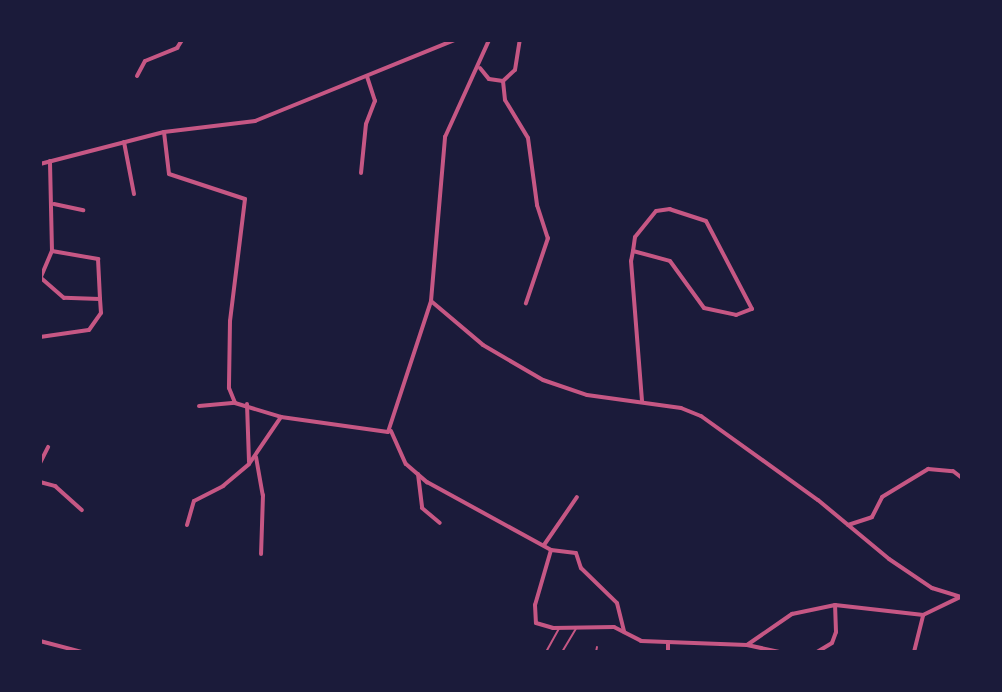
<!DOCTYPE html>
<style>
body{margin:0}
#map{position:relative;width:1002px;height:692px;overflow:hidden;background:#1b1b3a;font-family:Quicksand,sans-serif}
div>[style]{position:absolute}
.service>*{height:2px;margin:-1px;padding:0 1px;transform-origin:1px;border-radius:1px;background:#c65784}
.minor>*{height:4px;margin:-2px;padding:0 2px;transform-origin:2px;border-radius:2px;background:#c65784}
span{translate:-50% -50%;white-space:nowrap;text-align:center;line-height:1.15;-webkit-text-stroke:7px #1b1b3a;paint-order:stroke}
.frame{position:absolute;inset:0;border:42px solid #1b1b3a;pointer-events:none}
</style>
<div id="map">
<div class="service">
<i style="left:701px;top:40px;width:1px;rotate:90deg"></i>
<i style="left:546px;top:652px;width:26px;rotate:-61deg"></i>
<i style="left:562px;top:652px;width:27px;rotate:-59deg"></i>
<i style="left:596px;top:652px;width:5px;rotate:-79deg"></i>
</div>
<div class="minor">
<i style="left:480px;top:68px;width:14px;rotate:51deg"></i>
<i style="left:489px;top:79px;width:14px;rotate:8deg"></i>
<i style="left:503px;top:81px;width:16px;rotate:-43deg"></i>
<i style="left:515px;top:70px;width:30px;rotate:-81deg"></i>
<i style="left:137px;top:76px;width:17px;rotate:-62deg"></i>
<i style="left:145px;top:61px;width:35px;rotate:-22deg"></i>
<i style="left:177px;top:48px;width:9px;rotate:-58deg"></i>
<i style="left:503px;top:81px;width:19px;rotate:84deg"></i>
<i style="left:505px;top:100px;width:44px;rotate:58.8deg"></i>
<i style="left:528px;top:138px;width:68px;rotate:82.3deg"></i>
<i style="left:537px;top:205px;width:35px;rotate:72deg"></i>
<i style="left:548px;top:238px;width:69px;rotate:108.7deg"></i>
<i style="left:164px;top:132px;width:42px;rotate:83.2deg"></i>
<i style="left:169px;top:174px;width:80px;rotate:18.2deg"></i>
<i style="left:245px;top:199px;width:123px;rotate:97deg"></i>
<i style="left:230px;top:321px;width:67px;rotate:90.9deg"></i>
<i style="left:229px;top:388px;width:16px;rotate:68deg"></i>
<i style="left:235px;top:403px;width:48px;rotate:16.9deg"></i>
<i style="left:281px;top:417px;width:108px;rotate:8deg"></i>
<i style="left:388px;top:432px;width:138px;rotate:-71.8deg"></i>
<i style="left:431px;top:301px;width:165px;rotate:-85.1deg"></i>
<i style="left:445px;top:137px;width:107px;rotate:-65.6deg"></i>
<i style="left:124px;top:142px;width:53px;rotate:79.1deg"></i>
<i style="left:40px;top:164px;width:128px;rotate:-14.5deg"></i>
<i style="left:164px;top:132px;width:92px;rotate:-6.9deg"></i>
<i style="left:255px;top:121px;width:215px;rotate:-22.1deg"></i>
<i style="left:361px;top:173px;width:49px;rotate:-84.2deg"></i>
<i style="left:366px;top:124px;width:25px;rotate:-69deg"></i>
<i style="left:375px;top:101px;width:26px;rotate:-108deg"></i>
<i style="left:54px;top:204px;width:30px;rotate:12deg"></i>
<i style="left:52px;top:251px;width:47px;rotate:9.9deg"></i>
<i style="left:98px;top:259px;width:40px;rotate:87.1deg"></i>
<i style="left:633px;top:251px;width:38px;rotate:15deg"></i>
<i style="left:670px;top:261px;width:58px;rotate:54.1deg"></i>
<i style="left:704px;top:308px;width:33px;rotate:12deg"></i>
<i style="left:736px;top:315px;width:17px;rotate:-21deg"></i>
<i style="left:752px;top:309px;width:99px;rotate:-117.6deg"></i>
<i style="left:706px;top:221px;width:38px;rotate:-162deg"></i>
<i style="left:670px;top:209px;width:14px;rotate:172deg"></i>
<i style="left:656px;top:211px;width:33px;rotate:129deg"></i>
<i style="left:635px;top:237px;width:14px;rotate:98deg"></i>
<i style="left:633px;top:251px;width:10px;rotate:101deg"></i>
<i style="left:631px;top:261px;width:141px;rotate:85.5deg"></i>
<i style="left:40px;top:279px;width:30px;rotate:-67deg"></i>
<i style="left:52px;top:251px;width:90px;rotate:-91.3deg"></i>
<i style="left:431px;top:301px;width:68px;rotate:40.2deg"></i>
<i style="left:483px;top:345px;width:69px;rotate:30.3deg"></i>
<i style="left:543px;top:380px;width:46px;rotate:18.8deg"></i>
<i style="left:587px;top:395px;width:95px;rotate:7.9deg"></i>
<i style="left:681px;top:408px;width:22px;rotate:22deg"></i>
<i style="left:701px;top:416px;width:144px;rotate:35.7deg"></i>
<i style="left:818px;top:500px;width:92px;rotate:39.7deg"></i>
<i style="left:889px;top:559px;width:52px;rotate:34deg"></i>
<i style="left:932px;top:588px;width:31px;rotate:17deg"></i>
<i style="left:40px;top:337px;width:49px;rotate:-8.1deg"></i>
<i style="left:89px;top:330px;width:21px;rotate:-55deg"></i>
<i style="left:101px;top:313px;width:14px;rotate:-94deg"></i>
<i style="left:100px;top:299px;width:36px;rotate:-178deg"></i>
<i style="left:64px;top:298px;width:30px;rotate:-139deg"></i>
<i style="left:247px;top:404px;width:58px;rotate:88deg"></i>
<i style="left:199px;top:406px;width:36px;rotate:-5deg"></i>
<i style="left:391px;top:431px;width:36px;rotate:66deg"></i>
<i style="left:406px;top:464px;width:28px;rotate:41deg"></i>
<i style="left:427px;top:482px;width:141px;rotate:28.7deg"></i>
<i style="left:551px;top:550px;width:57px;rotate:106.2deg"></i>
<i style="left:535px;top:605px;width:18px;rotate:87deg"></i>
<i style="left:536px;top:623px;width:18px;rotate:16deg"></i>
<i style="left:553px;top:628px;width:61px;rotate:-0.9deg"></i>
<i style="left:614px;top:627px;width:30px;rotate:27deg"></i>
<i style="left:641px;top:641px;width:106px;rotate:2.2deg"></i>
<i style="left:747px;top:645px;width:33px;rotate:12deg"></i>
<i style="left:256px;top:457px;width:39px;rotate:80deg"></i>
<i style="left:263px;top:495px;width:59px;rotate:91.9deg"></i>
<i style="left:40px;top:463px;width:18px;rotate:-63deg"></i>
<i style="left:418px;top:474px;width:34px;rotate:83deg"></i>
<i style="left:422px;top:508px;width:23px;rotate:40deg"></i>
<i style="left:40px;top:482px;width:16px;rotate:15deg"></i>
<i style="left:55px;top:486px;width:36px;rotate:42deg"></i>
<i style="left:187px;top:525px;width:25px;rotate:-74deg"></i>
<i style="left:194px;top:501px;width:33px;rotate:-27deg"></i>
<i style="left:223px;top:486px;width:34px;rotate:-40deg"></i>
<i style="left:249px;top:464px;width:57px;rotate:-55.8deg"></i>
<i style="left:848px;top:525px;width:25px;rotate:-18deg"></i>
<i style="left:872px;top:517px;width:22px;rotate:-63deg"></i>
<i style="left:882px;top:497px;width:54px;rotate:-31.3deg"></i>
<i style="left:928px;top:469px;width:25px;rotate:5deg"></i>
<i style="left:953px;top:471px;width:11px;rotate:38deg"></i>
<i style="left:544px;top:545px;width:58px;rotate:-55.5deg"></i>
<i style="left:551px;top:550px;width:25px;rotate:7deg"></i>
<i style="left:576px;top:553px;width:16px;rotate:72deg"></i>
<i style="left:581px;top:568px;width:50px;rotate:44.2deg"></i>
<i style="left:617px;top:603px;width:30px;rotate:76deg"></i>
<i style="left:40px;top:641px;width:43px;rotate:14.7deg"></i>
<i style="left:747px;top:645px;width:55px;rotate:-34.6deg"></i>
<i style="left:792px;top:614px;width:44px;rotate:-11.8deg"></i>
<i style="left:668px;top:652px;width:9px;rotate:-90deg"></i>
<i style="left:817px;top:652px;width:17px;rotate:-31deg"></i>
<i style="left:832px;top:643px;width:12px;rotate:-70deg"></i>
<i style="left:836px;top:632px;width:27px;rotate:-92deg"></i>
<i style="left:835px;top:605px;width:89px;rotate:6.5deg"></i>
<i style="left:923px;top:615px;width:41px;rotate:-25.9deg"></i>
<i style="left:914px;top:652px;width:38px;rotate:-76deg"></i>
</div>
<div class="frame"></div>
</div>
